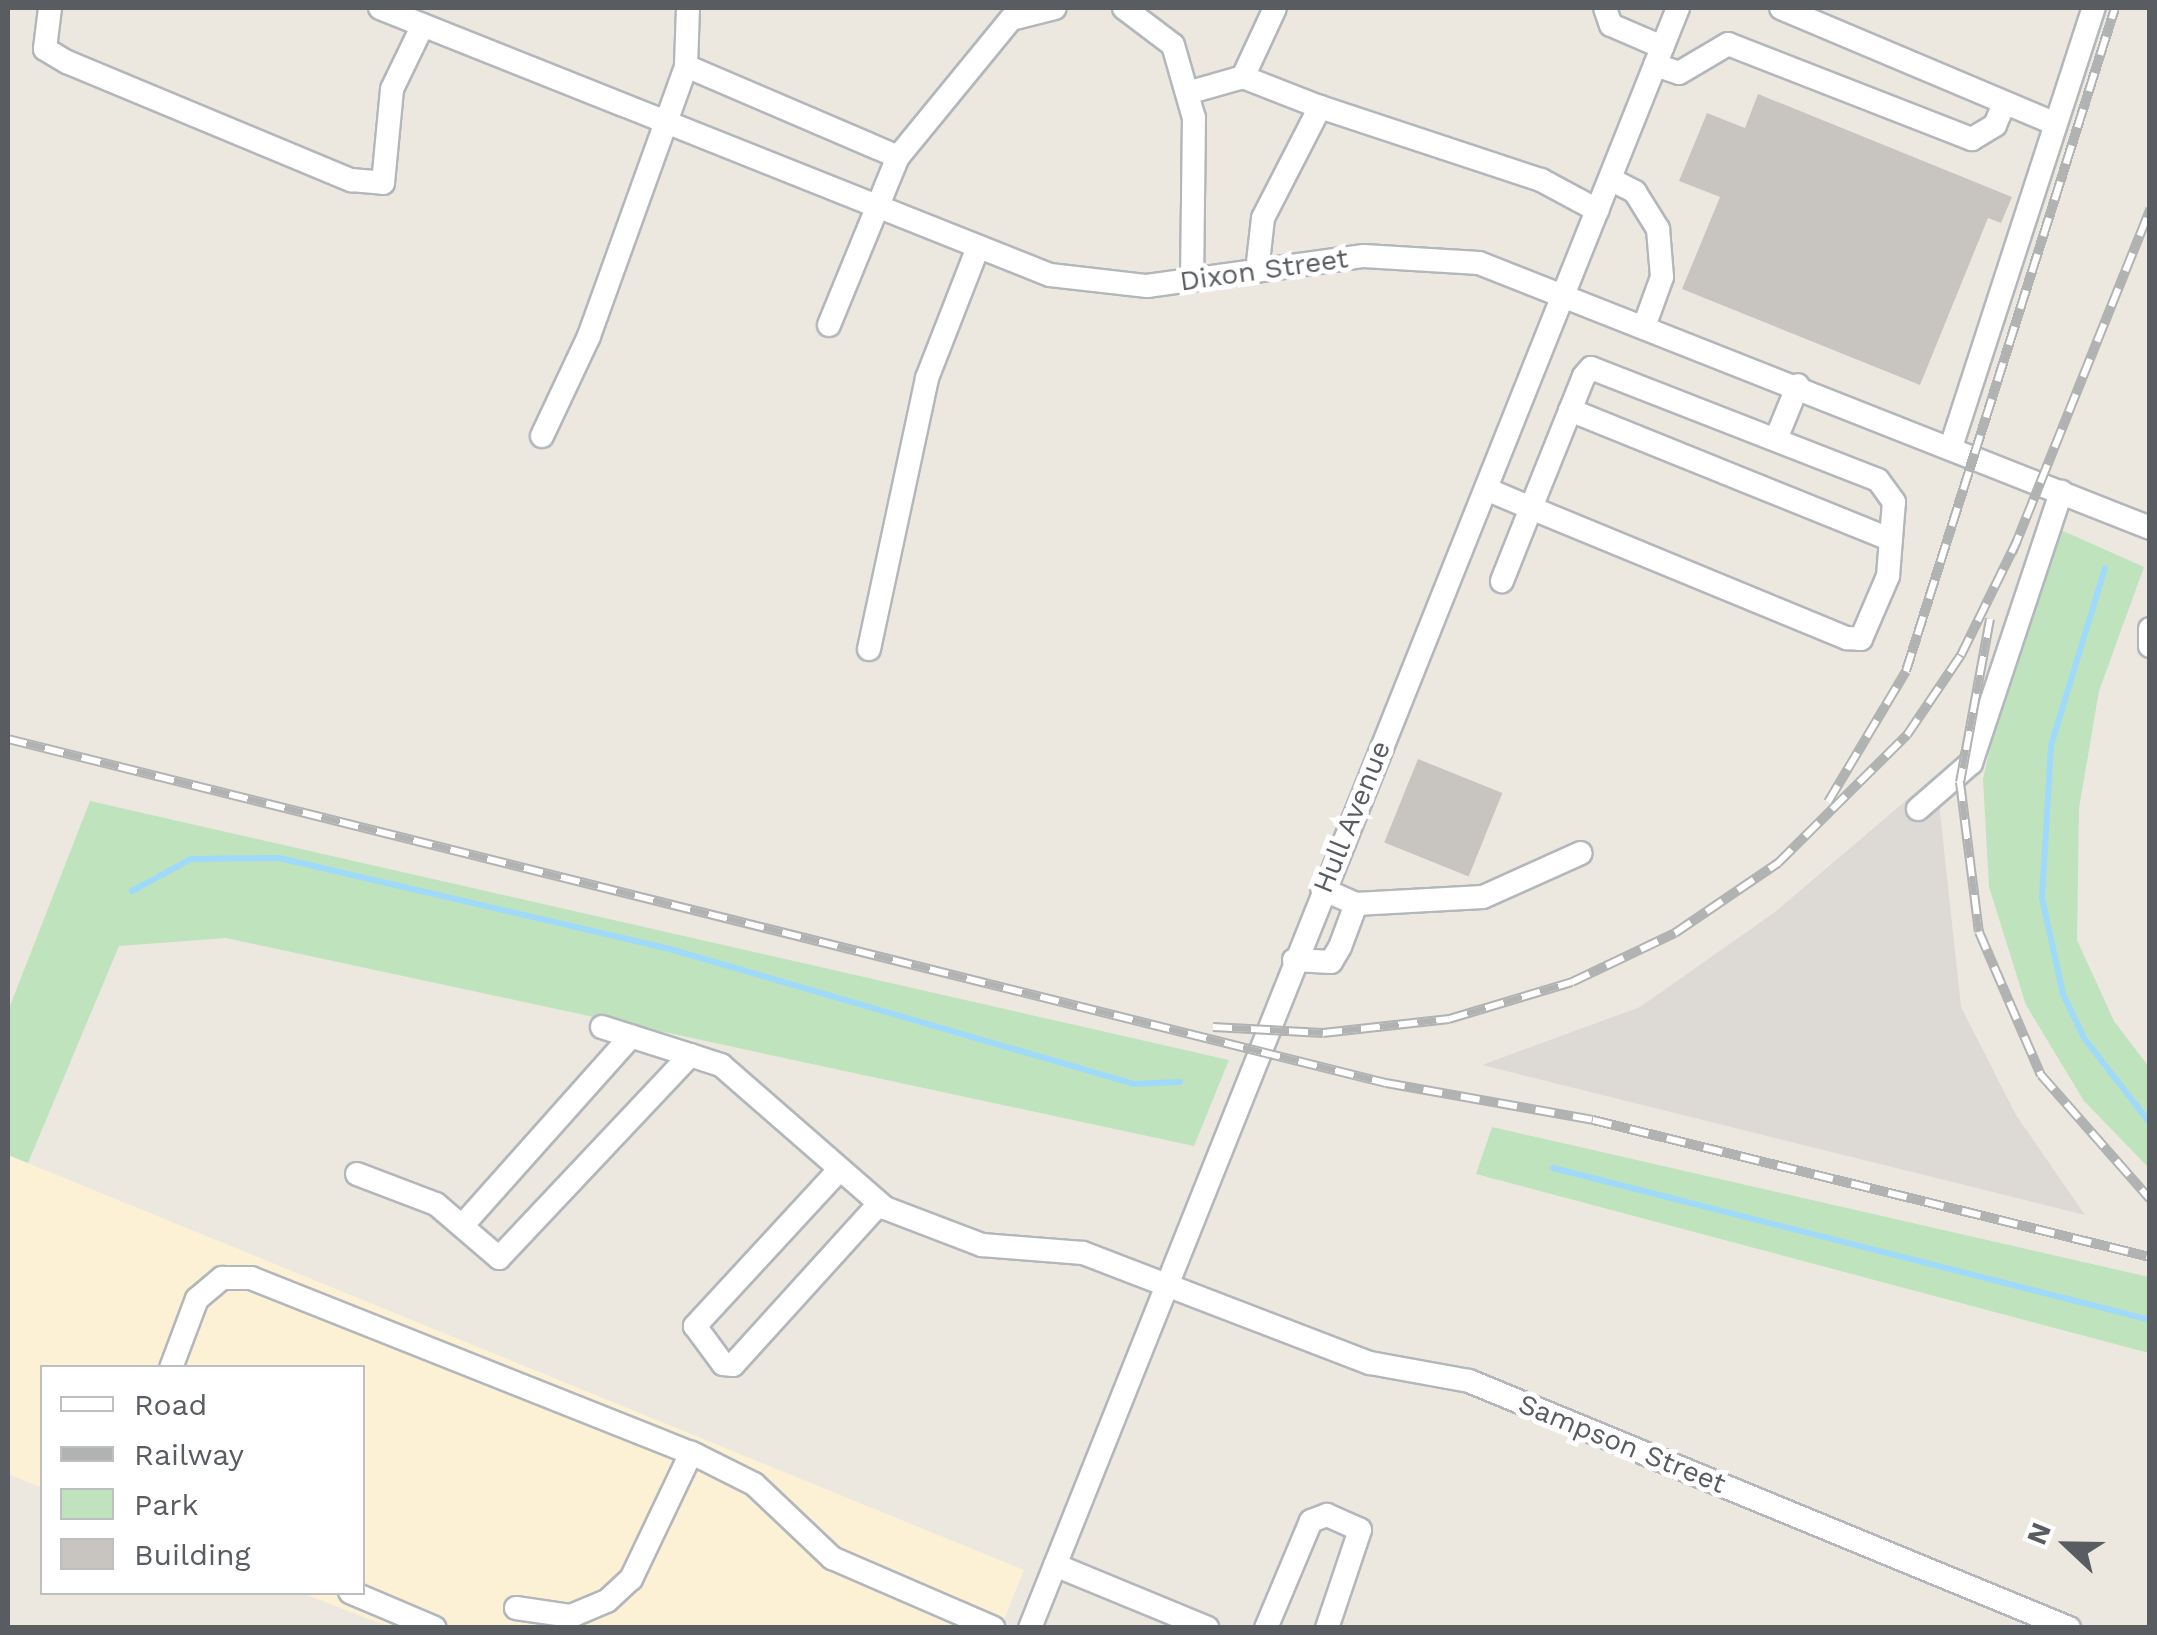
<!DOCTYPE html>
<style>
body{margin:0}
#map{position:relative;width:2157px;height:1635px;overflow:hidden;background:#ece8e0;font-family:"Work Sans",sans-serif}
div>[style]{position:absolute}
.commercial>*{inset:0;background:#fcf0d5}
.industrial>*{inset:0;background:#dddad5}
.green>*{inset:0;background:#bfe3bd}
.stream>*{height:6px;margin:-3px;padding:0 3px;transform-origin:3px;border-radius:3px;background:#a0dafb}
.building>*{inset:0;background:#c8c5c0;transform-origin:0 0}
.roads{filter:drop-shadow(2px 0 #b3b7bb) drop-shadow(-2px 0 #b3b7bb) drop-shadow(0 2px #b3b7bb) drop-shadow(0 -2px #b3b7bb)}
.minor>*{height:22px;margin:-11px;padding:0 11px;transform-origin:11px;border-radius:11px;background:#fff}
.rail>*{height:10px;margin-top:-5px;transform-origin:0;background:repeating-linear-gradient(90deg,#fff 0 19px,#b1b2b2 0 38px);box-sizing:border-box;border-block:2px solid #b1b2b2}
span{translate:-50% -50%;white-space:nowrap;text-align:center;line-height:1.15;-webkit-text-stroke:10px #fff;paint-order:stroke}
.street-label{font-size:28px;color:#595d61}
.frame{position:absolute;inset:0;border:10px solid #595d61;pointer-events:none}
.legend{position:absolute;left:40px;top:1365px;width:325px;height:230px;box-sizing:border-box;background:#fff;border:2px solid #bdbec0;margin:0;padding:12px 18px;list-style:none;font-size:30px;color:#595d61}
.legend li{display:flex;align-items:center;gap:20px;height:50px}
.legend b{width:50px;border:2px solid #bdbec0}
.north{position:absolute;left:2017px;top:1495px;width:100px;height:100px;-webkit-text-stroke:8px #fff;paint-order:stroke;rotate:292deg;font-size:28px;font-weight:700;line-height:40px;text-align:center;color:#595d61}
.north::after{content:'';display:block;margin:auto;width:35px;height:45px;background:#595d61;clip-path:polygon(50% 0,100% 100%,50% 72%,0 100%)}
</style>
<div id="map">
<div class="commercial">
<i style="clip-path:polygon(8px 1155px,1024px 1570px,1001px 1627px,389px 1627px,302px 1593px,362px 1592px,362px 1368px,42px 1368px,42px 1488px,8px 1474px)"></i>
</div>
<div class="industrial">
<i style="clip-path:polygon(1936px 775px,1961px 1007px,2016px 1115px,2085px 1215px,1482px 1065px,1640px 1007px,1775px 912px)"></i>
</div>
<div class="green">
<i style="clip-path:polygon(2061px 530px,2144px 567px,2099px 691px,2079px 808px,2077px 940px,2114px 1021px,2149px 1067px,2149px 1168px,2084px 1101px,2026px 1005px,1989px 887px,1983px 779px,2011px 658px)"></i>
<i style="clip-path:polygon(90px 801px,1229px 1060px,1194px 1146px,226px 938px,119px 946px,28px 1163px,8px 1155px,8px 1011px)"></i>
<i style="clip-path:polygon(1492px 1127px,2149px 1277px,2149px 1353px,1476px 1174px)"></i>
</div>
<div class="stream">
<i style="left:2105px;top:568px;width:186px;rotate:106.9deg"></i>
<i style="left:2051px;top:746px;width:152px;rotate:93.4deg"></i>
<i style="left:2042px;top:898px;width:98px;rotate:77.7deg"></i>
<i style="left:2063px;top:994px;width:49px;rotate:64.5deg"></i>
<i style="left:2084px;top:1038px;width:108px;rotate:52.2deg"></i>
<i style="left:132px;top:891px;width:67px;rotate:-28.5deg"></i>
<i style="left:191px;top:859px;width:88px;rotate:-0.7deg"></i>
<i style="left:279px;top:858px;width:397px;rotate:13.1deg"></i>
<i style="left:666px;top:948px;width:486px;rotate:16.2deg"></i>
<i style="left:1133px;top:1084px;width:47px;rotate:-2.4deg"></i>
<i style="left:1553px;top:1168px;width:616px;rotate:14.28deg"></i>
</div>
<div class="building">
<i style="clip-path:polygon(1758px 94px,2012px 197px,2001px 223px,1988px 218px,1920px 385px,1682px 289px,1720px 197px,1679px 181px,1707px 113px,1745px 128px)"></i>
<i style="left:1418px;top:759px;width:91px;height:90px;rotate:22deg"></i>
</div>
<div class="roads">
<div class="minor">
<i style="left:50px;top:8px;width:41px;rotate:97deg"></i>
<i style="left:45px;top:49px;width:26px;rotate:31deg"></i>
<i style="left:67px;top:62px;width:308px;rotate:22.6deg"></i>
<i style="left:351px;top:180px;width:32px;rotate:5deg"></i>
<i style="left:383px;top:183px;width:94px;rotate:-84.5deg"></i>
<i style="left:392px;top:89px;width:71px;rotate:-64.2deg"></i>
<i style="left:380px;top:8px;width:721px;rotate:21.73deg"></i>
<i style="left:1050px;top:275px;width:98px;rotate:6.5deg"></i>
<i style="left:1147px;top:286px;width:219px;rotate:-7.9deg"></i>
<i style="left:1364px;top:256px;width:115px;rotate:3.5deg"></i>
<i style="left:1479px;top:263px;width:721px;rotate:21.55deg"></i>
<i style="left:688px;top:8px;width:58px;rotate:92deg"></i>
<i style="left:686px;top:66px;width:231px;rotate:23.2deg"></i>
<i style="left:898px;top:157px;width:178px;rotate:-50.7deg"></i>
<i style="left:1011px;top:19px;width:45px;rotate:-14deg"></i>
<i style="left:1124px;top:8px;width:61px;rotate:37.1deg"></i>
<i style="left:1173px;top:45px;width:76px;rotate:74deg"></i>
<i style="left:1194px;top:118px;width:162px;rotate:90.7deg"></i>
<i style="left:1605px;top:8px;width:18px;rotate:71deg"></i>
<i style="left:1611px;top:25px;width:56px;rotate:23.3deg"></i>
<i style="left:1781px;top:8px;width:298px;rotate:22.9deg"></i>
<i style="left:1655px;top:65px;width:25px;rotate:18deg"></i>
<i style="left:1679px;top:73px;width:57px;rotate:-30.6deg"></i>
<i style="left:1728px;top:44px;width:262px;rotate:21.3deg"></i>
<i style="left:1972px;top:139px;width:27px;rotate:-31deg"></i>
<i style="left:1995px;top:125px;width:23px;rotate:-67deg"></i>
<i style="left:1243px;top:77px;width:76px;rotate:-65.1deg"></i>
<i style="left:1187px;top:93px;width:58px;rotate:-15.9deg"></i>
<i style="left:1243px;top:77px;width:83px;rotate:21.3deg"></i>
<i style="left:1610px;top:179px;width:28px;rotate:27deg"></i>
<i style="left:1635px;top:192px;width:44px;rotate:58.1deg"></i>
<i style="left:1658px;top:229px;width:48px;rotate:85.2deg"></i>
<i style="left:1662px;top:277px;width:50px;rotate:109.9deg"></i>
<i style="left:1257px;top:271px;width:53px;rotate:-83.5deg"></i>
<i style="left:1263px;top:218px;width:125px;rotate:-62.8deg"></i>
<i style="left:1320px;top:107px;width:233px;rotate:18.3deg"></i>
<i style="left:1541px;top:180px;width:64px;rotate:28.2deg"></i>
<i style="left:829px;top:325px;width:182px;rotate:-67.7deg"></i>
<i style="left:1570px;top:410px;width:346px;rotate:22deg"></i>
<i style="left:542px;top:436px;width:110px;rotate:-64.8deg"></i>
<i style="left:589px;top:336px;width:287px;rotate:-70.2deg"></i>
<i style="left:1776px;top:439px;width:58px;rotate:-67.8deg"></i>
<i style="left:1951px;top:447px;width:462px;rotate:-72deg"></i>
<i style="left:1486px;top:489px;width:49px;rotate:22.9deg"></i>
<i style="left:1531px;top:508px;width:342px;rotate:22.4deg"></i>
<i style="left:1847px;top:638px;width:14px;rotate:4deg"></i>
<i style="left:1861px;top:639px;width:69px;rotate:-66.8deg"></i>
<i style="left:1888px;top:576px;width:74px;rotate:-85.4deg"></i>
<i style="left:1894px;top:502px;width:27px;rotate:-126deg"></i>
<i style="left:1878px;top:480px;width:308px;rotate:-158.7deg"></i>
<i style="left:1591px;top:368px;width:11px;rotate:131deg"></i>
<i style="left:1584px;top:376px;width:142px;rotate:111.9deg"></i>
<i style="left:1531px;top:508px;width:79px;rotate:111.7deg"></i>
<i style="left:2150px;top:629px;width:17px;rotate:90deg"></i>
<i style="left:869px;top:649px;width:277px;rotate:-77.9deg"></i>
<i style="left:927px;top:378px;width:141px;rotate:-68.7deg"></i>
<i style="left:1918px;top:809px;width:70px;rotate:-41deg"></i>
<i style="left:1971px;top:763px;width:286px;rotate:-71.6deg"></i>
<i style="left:1356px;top:904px;width:127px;rotate:-3.2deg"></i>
<i style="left:1483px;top:897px;width:107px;rotate:-24.2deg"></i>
<i style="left:1294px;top:960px;width:37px;rotate:3deg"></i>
<i style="left:1331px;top:962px;width:17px;rotate:-59deg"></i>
<i style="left:1340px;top:947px;width:46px;rotate:-69.6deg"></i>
<i style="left:1356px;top:904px;width:37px;rotate:-156deg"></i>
<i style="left:602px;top:1027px;width:92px;rotate:17.7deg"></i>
<i style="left:840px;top:1169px;width:214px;rotate:132.7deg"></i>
<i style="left:695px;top:1326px;width:47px;rotate:53.6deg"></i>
<i style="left:723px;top:1364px;width:10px;rotate:6deg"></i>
<i style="left:733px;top:1365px;width:217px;rotate:-47.8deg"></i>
<i style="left:357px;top:1174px;width:85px;rotate:20.8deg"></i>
<i style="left:436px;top:1204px;width:83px;rotate:40.6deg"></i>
<i style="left:499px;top:1258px;width:279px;rotate:-46.7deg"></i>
<i style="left:690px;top:1055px;width:33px;rotate:18deg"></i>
<i style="left:721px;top:1065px;width:218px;rotate:41.1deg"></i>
<i style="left:885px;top:1208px;width:104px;rotate:20.9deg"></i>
<i style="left:982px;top:1245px;width:101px;rotate:4.5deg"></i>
<i style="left:1083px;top:1253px;width:307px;rotate:21deg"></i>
<i style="left:1370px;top:1363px;width:101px;rotate:10.3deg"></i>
<i style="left:1469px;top:1381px;width:649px;rotate:22.38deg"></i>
<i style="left:462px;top:1226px;width:254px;rotate:-48.3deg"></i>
<i style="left:171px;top:1368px;width:74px;rotate:-69.4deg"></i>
<i style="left:197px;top:1299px;width:33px;rotate:-40deg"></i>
<i style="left:222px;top:1278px;width:29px"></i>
<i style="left:251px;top:1278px;width:479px;rotate:21.7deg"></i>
<i style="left:696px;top:1455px;width:65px;rotate:26.6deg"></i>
<i style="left:754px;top:1484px;width:108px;rotate:43.5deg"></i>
<i style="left:832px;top:1558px;width:176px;rotate:23.4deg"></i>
<i style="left:1055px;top:1565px;width:165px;rotate:22.4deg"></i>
<i style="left:350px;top:1592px;width:92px;rotate:23deg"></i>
<i style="left:516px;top:1608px;width:56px;rotate:8.3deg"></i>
<i style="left:571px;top:1616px;width:39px;rotate:-23deg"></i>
<i style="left:607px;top:1601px;width:33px;rotate:-43deg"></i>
<i style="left:631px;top:1579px;width:140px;rotate:-64.5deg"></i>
<i style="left:1030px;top:1628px;width:1745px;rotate:-68.2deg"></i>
<i style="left:1266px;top:1628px;width:116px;rotate:-67.2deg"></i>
<i style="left:1311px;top:1521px;width:17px;rotate:-21deg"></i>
<i style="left:1327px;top:1515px;width:36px;rotate:24deg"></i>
<i style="left:1360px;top:1530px;width:103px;rotate:108.6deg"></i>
</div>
</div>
<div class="rail">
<i style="left:2012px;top:553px;width:371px;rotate:-68.1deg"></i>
<i style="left:1990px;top:619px;width:166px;rotate:100.4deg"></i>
<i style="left:1960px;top:782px;width:151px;rotate:82.8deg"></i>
<i style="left:1979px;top:932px;width:156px;rotate:66.6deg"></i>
<i style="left:2041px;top:1075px;width:165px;rotate:48.7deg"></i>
<i style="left:8px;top:739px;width:1420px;rotate:14.02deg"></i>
<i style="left:1386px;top:1083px;width:210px;rotate:10.1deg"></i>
<i style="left:1593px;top:1120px;width:574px;rotate:13.82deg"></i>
<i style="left:1828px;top:802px;width:152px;rotate:-59.2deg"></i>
<i style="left:1906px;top:671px;width:695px;rotate:-72.5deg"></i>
<i style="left:1213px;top:1027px;width:110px;rotate:3.1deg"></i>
<i style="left:1323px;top:1033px;width:127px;rotate:-6.3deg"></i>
<i style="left:1449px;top:1019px;width:128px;rotate:-16.7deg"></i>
<i style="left:1572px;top:982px;width:114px;rotate:-25.4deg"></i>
<i style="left:1675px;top:933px;width:125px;rotate:-34.2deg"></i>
<i style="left:1778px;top:863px;width:182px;rotate:-44.8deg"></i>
<i style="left:1907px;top:735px;width:97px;rotate:-56deg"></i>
<i style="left:1961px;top:655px;width:127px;rotate:-63.8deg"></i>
</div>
<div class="street-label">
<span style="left:1264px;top:270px;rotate:-8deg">Dixon Street</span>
<span style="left:1352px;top:817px;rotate:-68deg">Hull Avenue</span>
<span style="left:1622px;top:1444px;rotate:22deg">Sampson Street</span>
</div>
<div class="frame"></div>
<ul class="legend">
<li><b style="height:12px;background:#fff"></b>Road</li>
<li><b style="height:12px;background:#b1b2b2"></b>Railway</li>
<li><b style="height:28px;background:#bfe3bd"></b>Park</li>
<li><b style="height:28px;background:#c8c5c0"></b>Building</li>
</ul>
<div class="north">N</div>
</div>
